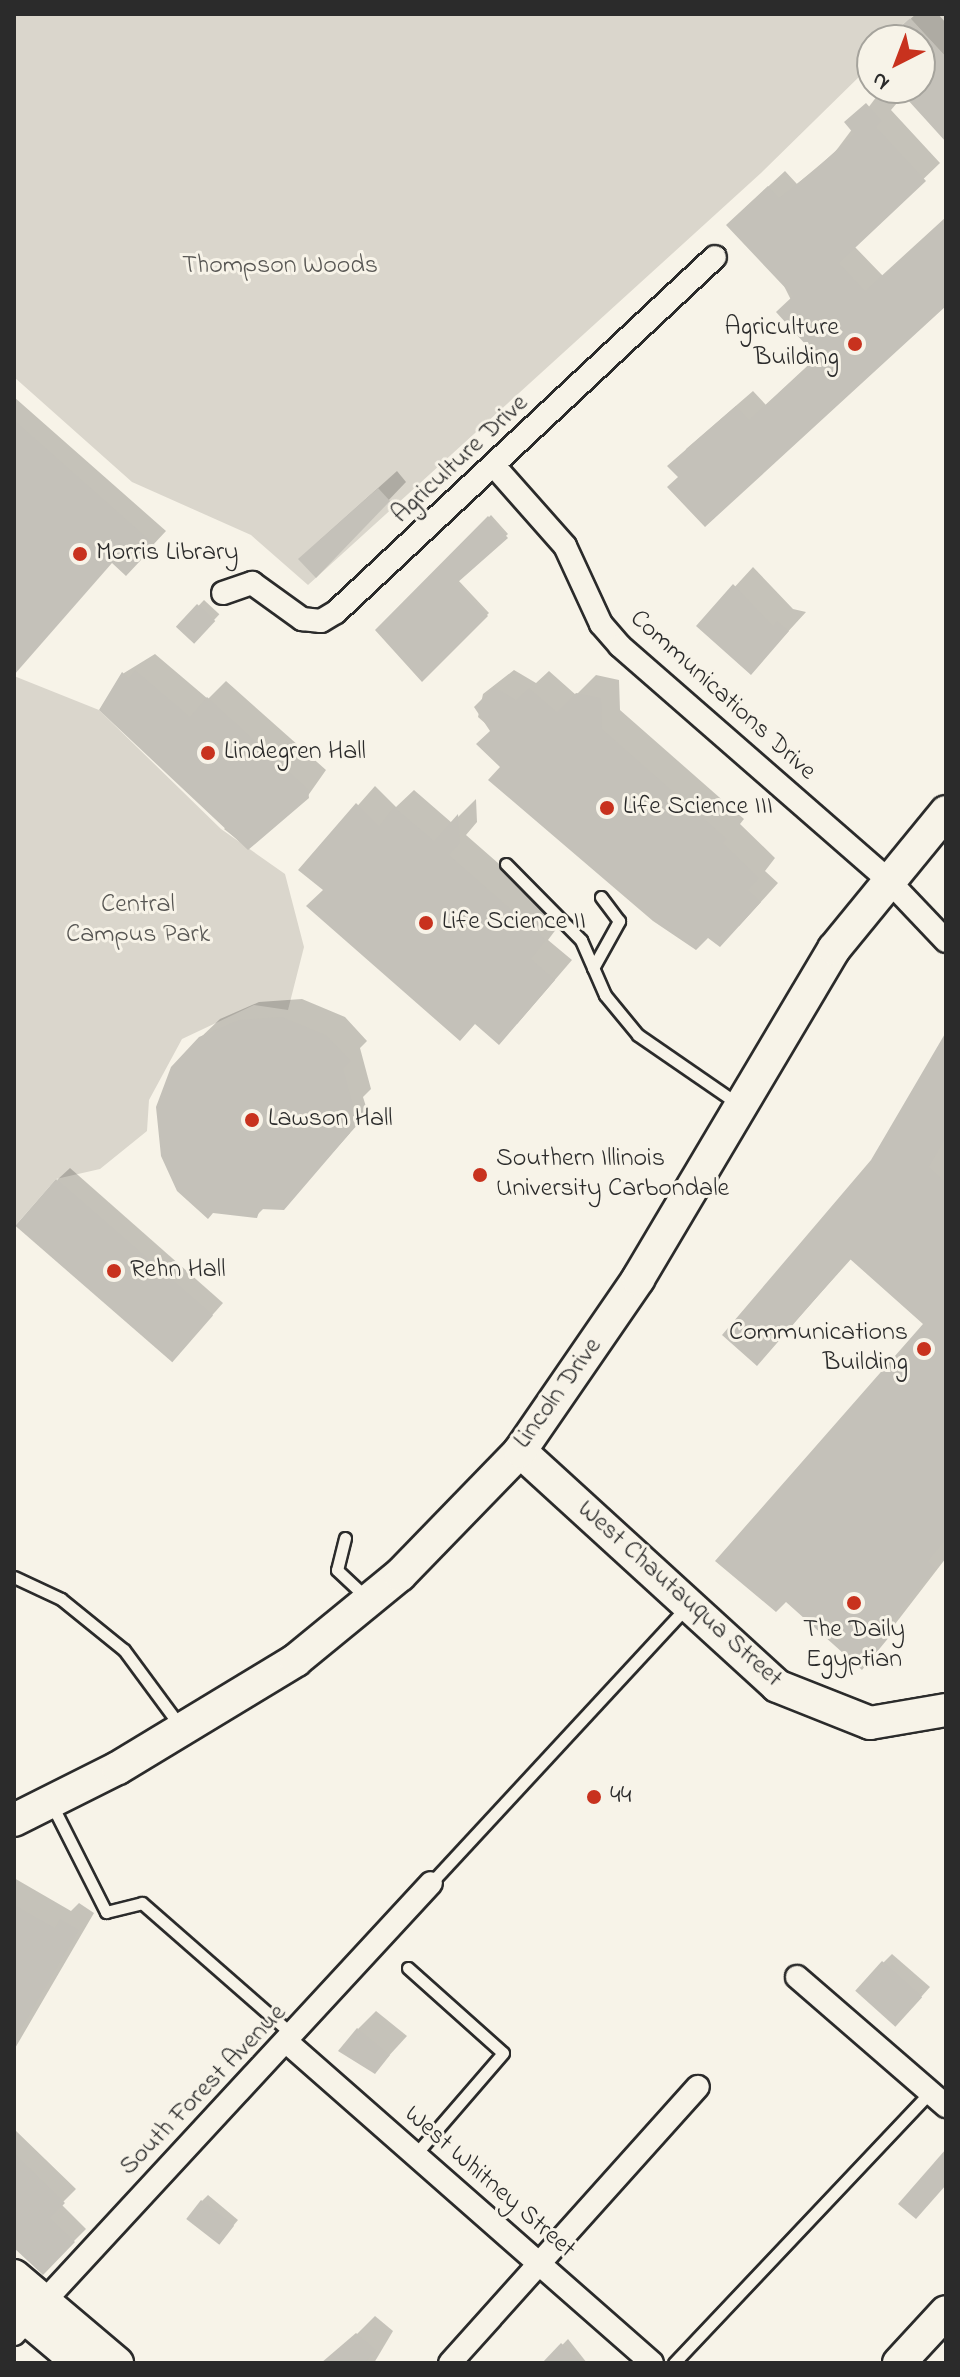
<!DOCTYPE html>
<style>
body{margin:0}
#map{position:relative;width:960px;height:2377px;overflow:hidden;background:#f7f3e8;font-family:"Indie Flower",sans-serif}
div>[style]{position:absolute}
.green>*{inset:0;background:#dad6cc}
.shadow>*{inset:0;background:#0003;transform-origin:0 0}
.building>*{inset:0;background:#c4c1b9;transform-origin:0 0}
.roads{filter:drop-shadow(2px 0 #2b2b2b) drop-shadow(-2px 0 #2b2b2b) drop-shadow(0 2px #2b2b2b) drop-shadow(0 -2px #2b2b2b)}
.lane>*{height:11px;margin:-5.5px;padding:0 5.5px;transform-origin:5.5px;border-radius:5.5px;background:#f7f3e8}
.street>*{height:22px;margin:-11px;padding:0 11px;transform-origin:11px;border-radius:11px;background:#f7f3e8}
.secondary>*{height:32px;margin:-16px;padding:0 16px;transform-origin:16px;border-radius:16px;background:#f7f3e8}
.dots>*{width:22px;height:22px;translate:-50% -50%;box-sizing:border-box;border:4px solid #f7f3e8;border-radius:50%}
span{translate:-50% -50%;white-space:nowrap;text-align:center;line-height:1.15;-webkit-text-stroke:6px #f7f3e8;paint-order:stroke}
.park-label{font-size:26px;color:#575653}
.poi-label{font-size:26px;color:#2b2b2b}
.right{translate:-100% -50%;text-align:right}
.left{translate:0 -50%;text-align:left}
.street-label{font-size:26px;color:#2b2b2b}
.frame{position:absolute;inset:0;border:16px solid #2b2b2b;pointer-events:none}
.north{position:absolute;left:856px;top:24px;width:80px;height:80px;box-sizing:border-box;background:#f7f3e8;border:2px solid #a5a39c;border-radius:50%;rotate:222deg;font-size:22px;font-weight:700;line-height:32px;text-align:center;color:#2b2b2b}
.north::after{content:'';display:block;margin:auto;width:28px;height:36px;background:#c8321e;clip-path:polygon(50% 0,100% 100%,50% 72%,0 100%)}
</style>
<div id="map">
<div class="green">
<i style="clip-path:polygon(14px 14px,946px 14px,946px 57px,910px 18px,885px 40px,872px 40px,865px 71px,761px 173px,308px 585px,251px 535px,132px 482px,14px 377px)"></i>
<i style="clip-path:polygon(14px 676px,99px 710px,221px 829px,285px 874px,304px 947px,288px 1010px,254px 1005px,182px 1039px,149px 1100px,147px 1131px,100px 1169px,56px 1179px,14px 1227px)"></i>
</div>
<div class="shadow">
<i style="clip-path:polygon(916px 14px,938px 14px,946px 23px,946px 139px,899px 88px,920px 88px,920px 40px,887px 40px)"></i>
<i style="clip-path:polygon(883px 88px,897px 103px,891px 110px,940px 163px,854px 246px,883px 276px,946px 218px,946px 304px,680px 477px,686px 449px,753px 391px,766px 405px,819px 356px,745px 208px,785px 171px,797px 184px,835px 152px)"></i>
<i style="clip-path:polygon(14px 397px,166px 531px,139px 560px,113px 561px,14px 672px)"></i>
<i style="clip-path:polygon(397px 471px,406px 482px,316px 576px,319px 541px)"></i>
<i style="clip-path:polygon(491px 515px,508px 534px,458px 580px,489px 613px,422px 679px,378px 630px)"></i>
<i style="clip-path:polygon(753px 567px,793px 609px,806px 612px,751px 672px,699px 626px)"></i>
<i style="left:204px;top:600px;width:21px;height:37px;rotate:43deg"></i>
<i style="clip-path:polygon(155px 654px,208px 699px,226px 681px,326px 770px,307px 797px,248px 848px,224px 829px,230px 823px,102px 710px,124px 673px)"></i>
<i style="clip-path:polygon(514px 670px,536px 683px,549px 671px,576px 695px,596px 675px,619px 680px,620px 710px,744px 819px,740px 824px,775px 858px,765px 871px,778px 883px,739px 926px,502px 767px,493px 730px,478px 717px,483px 694px)"></i>
<i style="clip-path:polygon(375px 786px,396px 807px,414px 790px,452px 823px,476px 799px,477px 822px,466px 835px,563px 920px,548px 940px,572px 960px,517px 1024px,301px 870px)"></i>
<i style="clip-path:polygon(302px 999px,345px 1017px,367px 1041px,360px 1048px,371px 1089px,363px 1097px,368px 1113px,283px 1208px,265px 1207px,256px 1216px,200px 1038px,220px 1019px,259px 1002px)"></i>
<i style="clip-path:polygon(946px 1042px,946px 1558px,862px 1667px,926px 1324px,852px 1258px,757px 1364px,724px 1334px,873px 1161px)"></i>
<i style="clip-path:polygon(70px 1168px,223px 1303px,184px 1347px,57px 1180px)"></i>
<i style="clip-path:polygon(14px 1878px,71px 1911px,79px 1903px,94px 1913px,14px 2050px)"></i>
<i style="clip-path:polygon(892px 1954px,930px 1987px,905px 2015px,883px 1963px)"></i>
<i style="clip-path:polygon(376px 2011px,407px 2036px,375px 2071px,358px 2029px)"></i>
<i style="clip-path:polygon(14px 2129px,76px 2189px,61px 2204px,86px 2229px,43px 2272px,14px 2241px)"></i>
<i style="clip-path:polygon(208px 2195px,238px 2220px,224px 2237px,202px 2201px)"></i>
<i style="clip-path:polygon(375px 2316px,393px 2331px,374px 2363px,328px 2363px)"></i>
<i style="clip-path:polygon(568px 2339px,587px 2363px,545px 2363px)"></i>
</div>
<div class="building">
<i style="clip-path:polygon(910px 18px,946px 57px,946px 142px,897px 88px,920px 88px,920px 40px,886px 40px)"></i>
<i style="clip-path:polygon(866px 103px,882px 121px,876px 127px,926px 181px,839px 263px,865px 291px,946px 217px,946px 306px,705px 527px,667px 487px,678px 477px,667px 466px,736px 406px,749px 420px,817px 357px,776px 312px,793px 296px,726px 225px,768px 186px,779px 198px,817px 168px,854px 134px,844px 122px)"></i>
<i style="clip-path:polygon(14px 420px,155px 545px,126px 576px,112px 563px,14px 675px)"></i>
<i style="clip-path:polygon(378px 488px,390px 501px,316px 578px,298px 559px)"></i>
<i style="clip-path:polygon(488px 516px,508px 538px,457px 583px,488px 616px,422px 682px,375px 630px)"></i>
<i style="clip-path:polygon(733px 584px,773px 626px,777px 621px,789px 631px,751px 675px,696px 626px)"></i>
<i style="left:197px;top:604px;width:25px;height:31px;rotate:43deg"></i>
<i style="clip-path:polygon(135px 670px,190px 717px,207px 697px,308px 789px,309px 798px,248px 850px,99px 710px,122px 672px,129px 678px)"></i>
<i style="clip-path:polygon(494px 687px,516px 700px,529px 688px,557px 712px,576px 693px,601px 698px,602px 729px,727px 839px,723px 843px,759px 878px,748px 890px,761px 902px,720px 947px,708px 938px,696px 950px,653px 921px,488px 780px,500px 767px,476px 744px,490px 731px,474px 707px)"></i>
<i style="clip-path:polygon(356px 803px,379px 826px,394px 807px,434px 841px,458px 814px,460px 843px,449px 855px,546px 940px,531px 959px,555px 980px,499px 1045px,475px 1024px,460px 1041px,306px 906px,323px 890px,298px 870px)"></i>
<i style="clip-path:polygon(282px 1017px,326px 1035px,351px 1061px,343px 1069px,354px 1109px,345px 1113px,350px 1133px,284px 1210px,260px 1209px,257px 1218px,213px 1213px,208px 1219px,177px 1191px,161px 1156px,156px 1107px,171px 1067px,199px 1037px,239px 1020px)"></i>
<i style="clip-path:polygon(946px 1032px,946px 1137px,929px 1167px,946px 1183px,946px 1539px,928px 1561px,936px 1569px,883px 1630px,890px 1636px,862px 1670px,786px 1602px,776px 1612px,715px 1561px,923px 1324px,850px 1259px,757px 1366px,722px 1335px,871px 1160px)"></i>
<i style="left:56px;top:1179px;width:208px;height:62px;rotate:41deg"></i>
<i style="clip-path:polygon(14px 1905px,55px 1928px,60px 1919px,79px 1930px,14px 2041px)"></i>
<i style="left:882px;top:1961px;width:54px;height:40px;rotate:42deg"></i>
<i style="clip-path:polygon(357px 2028px,390px 2055px,375px 2074px,338px 2051px)"></i>
<i style="clip-path:polygon(946px 2149px,946px 2185px,916px 2219px,898px 2204px)"></i>
<i style="clip-path:polygon(14px 2153px,65px 2203px,50px 2218px,75px 2242px,43px 2275px,14px 2248px)"></i>
<i style="left:201px;top:2200px;width:42px;height:24px;rotate:38deg"></i>
<i style="clip-path:polygon(356px 2333px,376px 2350px,365px 2363px,321px 2363px)"></i>
<i style="clip-path:polygon(561px 2343px,582px 2363px,542px 2363px)"></i>
</div>
<div class="roads">
<div class="lane">
<i style="left:506px;top:864px;width:107px;rotate:45.4deg"></i>
<i style="left:581px;top:940px;width:60px;rotate:66.4deg"></i>
<i style="left:605px;top:995px;width:52px;rotate:50.5deg"></i>
<i style="left:638px;top:1035px;width:121px;rotate:34.6deg"></i>
<i style="left:593px;top:968px;width:54px;rotate:-61deg"></i>
<i style="left:619px;top:921px;width:30px;rotate:-127deg"></i>
<i style="left:345px;top:1538px;width:33px;rotate:104deg"></i>
<i style="left:337px;top:1570px;width:42px;rotate:43.1deg"></i>
<i style="left:14px;top:1577px;width:52px;rotate:25.1deg"></i>
<i style="left:61px;top:1599px;width:81px;rotate:39deg"></i>
<i style="left:124px;top:1650px;width:94px;rotate:53.6deg"></i>
<i style="left:52px;top:1805px;width:120px;rotate:63.2deg"></i>
<i style="left:106px;top:1912px;width:37px;rotate:-14deg"></i>
<i style="left:142px;top:1903px;width:202px;rotate:41.2deg"></i>
<i style="left:431px;top:1883px;width:375px;rotate:-47.2deg"></i>
<i style="left:408px;top:1968px;width:127px;rotate:41.8deg"></i>
<i style="left:503px;top:2053px;width:135px;rotate:130.8deg"></i>
<i style="left:674px;top:2363px;width:373px;rotate:-46.6deg"></i>
</div>
<div class="street">
<i style="left:496px;top:468px;width:104px;rotate:48.5deg"></i>
<i style="left:565px;top:546px;width:86px;rotate:65.2deg"></i>
<i style="left:601px;top:624px;width:29px;rotate:49deg"></i>
<i style="left:620px;top:646px;width:356px;rotate:41.1deg"></i>
<i style="left:888px;top:880px;width:84px;rotate:46.4deg"></i>
<i style="left:223px;top:593px;width:31px;rotate:-19deg"></i>
<i style="left:252px;top:583px;width:62px;rotate:35.8deg"></i>
<i style="left:302px;top:619px;width:19px;rotate:6deg"></i>
<i style="left:321px;top:621px;width:17px;rotate:-31deg"></i>
<i style="left:336px;top:612px;width:519px;rotate:-43.13deg"></i>
<i style="left:797px;top:1977px;width:197px;rotate:40.9deg"></i>
<i style="left:289px;top:2044px;width:483px;rotate:41.3deg"></i>
<i style="left:14px;top:2334px;width:614px;rotate:-47.24deg"></i>
<i style="left:450px;top:2363px;width:371px;rotate:-48.1deg"></i>
</div>
<div class="secondary">
<i style="left:520px;top:1451px;width:348px;rotate:42.4deg"></i>
<i style="left:777px;top:1686px;width:100px;rotate:21.7deg"></i>
<i style="left:870px;top:1723px;width:77px;rotate:-9.7deg"></i>
<i style="left:14px;top:1820px;width:116px;rotate:-26.6deg"></i>
<i style="left:118px;top:1768px;width:208px;rotate:-31.2deg"></i>
<i style="left:296px;top:1660px;width:134px;rotate:-39.3deg"></i>
<i style="left:400px;top:1575px;width:173px;rotate:-45.9deg"></i>
<i style="left:520px;top:1451px;width:209px;rotate:-55.5deg"></i>
<i style="left:638px;top:1279px;width:384px;rotate:-59.3deg"></i>
<i style="left:834px;top:949px;width:177px;rotate:-50.7deg"></i>
<i style="left:14px;top:2276px;width:135px;rotate:40.2deg"></i>
<i style="left:14px;top:2308px;width:85px;rotate:40.2deg"></i>
<i style="left:899px;top:2363px;width:69px;rotate:-47.3deg"></i>
</div>
</div>
<div class="dots">
<i style="left:855px;top:344px;background:#c8321e"></i>
<i style="left:80px;top:554px;background:#c8321e"></i>
<i style="left:208px;top:753px;background:#c8321e"></i>
<i style="left:607px;top:808px;background:#c8321e"></i>
<i style="left:426px;top:923px;background:#c8321e"></i>
<i style="left:252px;top:1120px;background:#c8321e"></i>
<i style="left:480px;top:1175px;background:#c8321e"></i>
<i style="left:114px;top:1271px;background:#c8321e"></i>
<i style="left:924px;top:1349px;background:#c8321e"></i>
<i style="left:854px;top:1603px;background:#c8321e"></i>
<i style="left:594px;top:1797px;background:#c8321e"></i>
</div>
<div class="park-label">
<span style="left:280px;top:267px">Thompson Woods</span>
<span style="left:138px;top:921px">Central<br>Campus Park</span>
</div>
<div class="poi-label">
<span class="right" style="left:839px;top:344px">Agriculture<br>Building</span>
<span class="left" style="left:96px;top:554px">Morris Library</span>
<span class="left" style="left:224px;top:753px">Lindegren Hall</span>
<span class="left" style="left:623px;top:808px">Life Science III</span>
<span class="left" style="left:442px;top:923px">Life Science II</span>
<span class="left" style="left:268px;top:1120px">Lawson Hall</span>
<span class="left" style="left:496px;top:1175px">Southern Illinois<br>University Carbondale</span>
<span class="left" style="left:130px;top:1271px">Rehn Hall</span>
<span class="right" style="left:908px;top:1349px">Communications<br>Building</span>
<span style="left:854px;top:1646px">The Daily<br>Egyptian</span>
<span class="left" style="left:610px;top:1797px">44</span>
</div>
<div class="street-label">
<span style="left:461px;top:460px;rotate:-43deg">Agriculture Drive</span>
<span style="left:722px;top:696px;rotate:42deg">Communications Drive</span>
<span style="left:559px;top:1394px;rotate:-54deg">Lincoln Drive</span>
<span style="left:679px;top:1595px;rotate:42deg">West Chautauqua Street</span>
<span style="left:204px;top:2091px;rotate:-46deg">South Forest Avenue</span>
<span style="left:489px;top:2183px;rotate:41deg">West Whitney Street</span>
</div>
<div class="frame"></div>
<div class="north">N</div>
</div>
